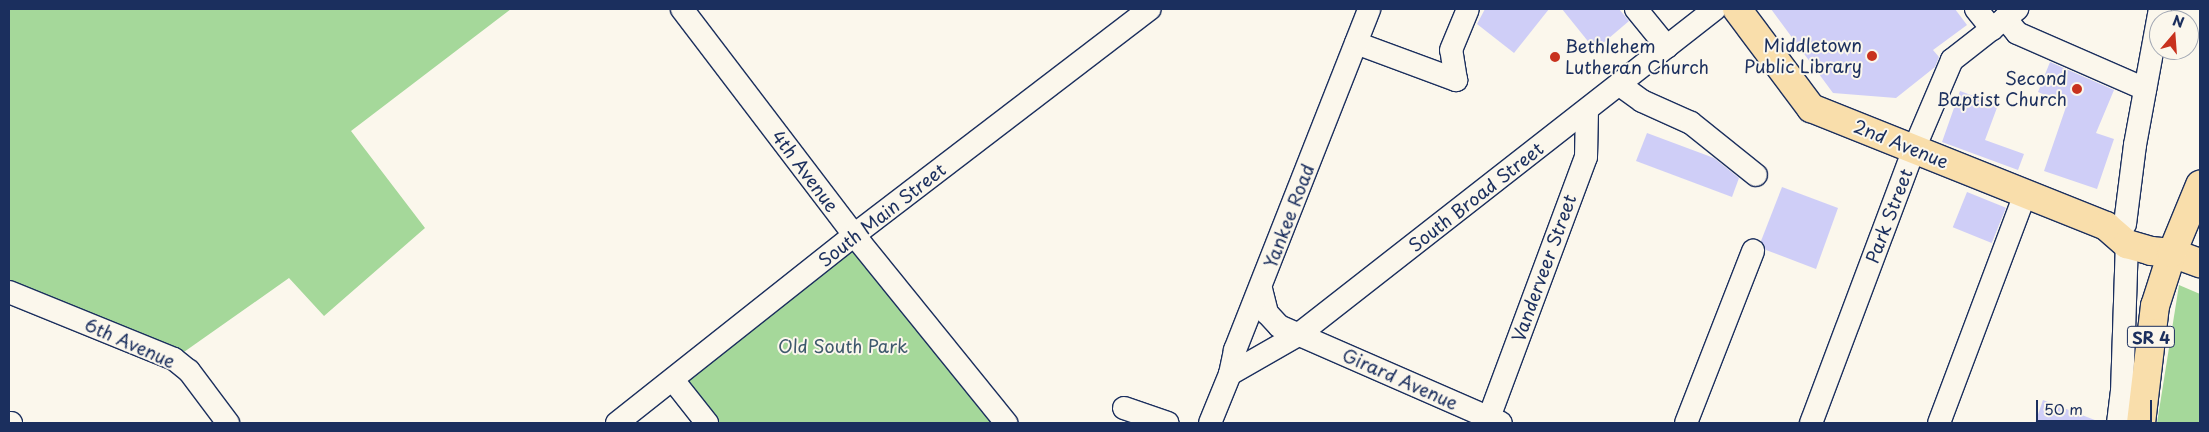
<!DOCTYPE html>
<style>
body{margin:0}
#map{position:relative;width:2209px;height:432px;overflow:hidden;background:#fbf7ec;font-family:"Playpen Sans",sans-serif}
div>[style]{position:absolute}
.green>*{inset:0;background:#a5d89a}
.building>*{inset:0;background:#cfcef7;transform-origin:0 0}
.roads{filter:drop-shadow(1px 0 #1b2f5e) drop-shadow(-1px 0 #1b2f5e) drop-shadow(0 1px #1b2f5e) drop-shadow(0 -1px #1b2f5e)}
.minor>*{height:22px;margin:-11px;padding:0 11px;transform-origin:11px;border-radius:11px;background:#fbf7ec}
.major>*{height:28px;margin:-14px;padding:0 14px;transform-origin:14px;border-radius:14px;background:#f9deab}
.dots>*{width:14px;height:14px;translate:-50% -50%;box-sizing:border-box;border:2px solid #fbf7ec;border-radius:50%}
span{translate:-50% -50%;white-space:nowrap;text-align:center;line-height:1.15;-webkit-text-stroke:4px #fbf7ec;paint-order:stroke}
.shield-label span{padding:1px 4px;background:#fbf7ec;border:1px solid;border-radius:4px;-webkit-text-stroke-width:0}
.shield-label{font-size:16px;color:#1b2f5e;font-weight:700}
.poi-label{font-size:18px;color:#1b2f5e}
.right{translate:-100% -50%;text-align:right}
.left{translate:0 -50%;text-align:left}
.street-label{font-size:18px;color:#1b2f5e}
.park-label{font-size:18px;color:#3e596d}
.frame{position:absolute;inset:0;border:10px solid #1b2f5e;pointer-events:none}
.north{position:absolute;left:2149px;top:10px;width:50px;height:50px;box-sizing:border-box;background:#fbf7ec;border:1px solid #a1a7b3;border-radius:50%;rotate:18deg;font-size:14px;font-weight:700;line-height:20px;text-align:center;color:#1b2f5e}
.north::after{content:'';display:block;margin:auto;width:18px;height:22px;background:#c8321e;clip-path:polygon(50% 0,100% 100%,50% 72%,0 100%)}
.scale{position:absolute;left:2036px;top:400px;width:116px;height:22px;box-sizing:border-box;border:2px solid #1b2f5e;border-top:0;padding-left:6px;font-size:15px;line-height:18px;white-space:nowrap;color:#1b2f5e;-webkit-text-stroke:4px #fbf7ec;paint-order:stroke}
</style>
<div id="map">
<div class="green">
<i style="clip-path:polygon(9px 9px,511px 9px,351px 131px,425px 228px,324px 316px,289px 278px,174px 359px,9px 292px)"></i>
<i style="clip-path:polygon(854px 235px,1006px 423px,707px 423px,673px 380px)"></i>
<i style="clip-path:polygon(2179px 285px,2200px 294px,2200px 423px,2157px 423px)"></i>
</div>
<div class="building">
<i style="clip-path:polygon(1485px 9px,1549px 9px,1514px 53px,1477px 24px)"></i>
<i style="clip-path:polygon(1562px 9px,1619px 9px,1629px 21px,1595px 50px)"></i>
<i style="clip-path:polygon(1771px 9px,1955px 9px,1967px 25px,1933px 50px,1939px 57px,1935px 67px,1896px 98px,1833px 93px)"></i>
<i style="clip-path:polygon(2050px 62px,2114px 90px,2096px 133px,2114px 139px,2097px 189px,2044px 171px,2067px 104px,2038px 92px)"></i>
<i style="clip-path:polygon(1960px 91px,1998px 105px,1985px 140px,2024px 154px,2018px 170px,1942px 142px)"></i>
<i style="clip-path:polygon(1647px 133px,1714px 158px,1739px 178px,1732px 197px,1636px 161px)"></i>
<i style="clip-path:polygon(1782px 187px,1838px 208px,1816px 269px,1766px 250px,1761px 241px)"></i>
<i style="left:1967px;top:192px;width:42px;height:38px;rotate:22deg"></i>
<i style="clip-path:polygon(2043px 400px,2100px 422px,2100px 423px,2035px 423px)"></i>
</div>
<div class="roads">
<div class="minor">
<i style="left:682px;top:9px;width:284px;rotate:52.7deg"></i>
<i style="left:854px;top:235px;width:242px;rotate:51deg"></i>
<i style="left:1636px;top:9px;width:49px;rotate:50.8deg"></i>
<i style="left:1976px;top:9px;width:26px;rotate:51deg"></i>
<i style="left:2005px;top:18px;width:19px;rotate:51deg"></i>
<i style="left:2017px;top:33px;width:140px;rotate:23.6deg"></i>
<i style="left:1356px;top:43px;width:107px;rotate:20.3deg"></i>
<i style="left:1456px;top:80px;width:30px;rotate:-99deg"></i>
<i style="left:1451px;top:50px;width:44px;rotate:-67.5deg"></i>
<i style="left:1620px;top:85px;width:27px;rotate:36deg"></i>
<i style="left:1642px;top:101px;width:54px;rotate:24.2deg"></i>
<i style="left:1691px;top:123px;width:83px;rotate:38.7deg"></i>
<i style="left:2125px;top:224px;width:80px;rotate:-82.8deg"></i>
<i style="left:2135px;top:145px;width:138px;rotate:-79.6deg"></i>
<i style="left:1261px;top:289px;width:25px;rotate:76deg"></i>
<i style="left:1267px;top:313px;width:18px;rotate:47deg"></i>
<i style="left:1279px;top:326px;width:242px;rotate:23.6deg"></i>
<i style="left:9px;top:292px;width:178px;rotate:22.1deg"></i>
<i style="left:174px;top:359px;width:19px;rotate:39deg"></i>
<i style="left:189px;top:371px;width:65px;rotate:53.1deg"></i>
<i style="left:1230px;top:374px;width:78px;rotate:-29.8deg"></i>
<i style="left:1298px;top:335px;width:529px;rotate:-38.02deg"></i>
<i style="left:673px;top:380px;width:55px;rotate:51.7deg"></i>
<i style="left:1124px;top:408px;width:46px;rotate:18.8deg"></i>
<i style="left:9px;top:423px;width:2px"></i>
<i style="left:617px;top:423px;width:303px;rotate:-38.4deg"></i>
<i style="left:854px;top:235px;width:372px;rotate:-37.4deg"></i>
<i style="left:1210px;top:423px;width:53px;rotate:-67.8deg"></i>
<i style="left:1230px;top:374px;width:25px;rotate:-78deg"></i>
<i style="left:1235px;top:350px;width:366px;rotate:-68.5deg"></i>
<i style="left:1487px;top:423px;width:284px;rotate:-69.6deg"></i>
<i style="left:1586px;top:157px;width:46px;rotate:-88.8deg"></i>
<i style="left:1686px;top:423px;width:185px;rotate:-68.7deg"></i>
<i style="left:1811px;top:423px;width:293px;rotate:-69.4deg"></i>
<i style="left:1914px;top:149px;width:97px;rotate:-66.9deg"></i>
<i style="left:1952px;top:60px;width:83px;rotate:-38.1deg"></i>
<i style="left:1939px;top:423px;width:245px;rotate:-69.4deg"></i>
<i style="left:2118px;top:423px;width:31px;rotate:-83deg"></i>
<i style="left:2122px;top:392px;width:148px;rotate:-88.1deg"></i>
</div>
<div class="major">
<i style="left:1737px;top:9px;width:124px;rotate:53.2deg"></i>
<i style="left:1811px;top:108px;width:318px;rotate:21.8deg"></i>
<i style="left:2106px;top:226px;width:28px;rotate:41deg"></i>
<i style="left:2127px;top:244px;width:25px;rotate:16deg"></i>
<i style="left:2151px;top:251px;width:21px;rotate:5deg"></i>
<i style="left:2172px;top:253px;width:30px;rotate:20deg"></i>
<i style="left:2141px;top:423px;width:118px;rotate:-83.2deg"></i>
<i style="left:2155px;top:306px;width:56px;rotate:-72.2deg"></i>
<i style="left:2172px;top:253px;width:74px;rotate:-67.6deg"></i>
</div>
</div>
<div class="dots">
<i style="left:1872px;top:56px;background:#c8321e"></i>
<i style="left:1555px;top:57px;background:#c8321e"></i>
<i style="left:2077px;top:89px;background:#c8321e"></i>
</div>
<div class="shield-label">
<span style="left:2151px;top:337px">SR 4</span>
</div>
<div class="poi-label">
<span class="right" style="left:1862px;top:56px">Middletown<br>Public Library</span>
<span class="left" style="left:1565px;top:57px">Bethlehem<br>Lutheran Church</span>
<span class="right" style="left:2067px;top:89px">Second<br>Baptist Church</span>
</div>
<div class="street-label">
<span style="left:1901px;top:144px;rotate:22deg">2nd Avenue</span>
<span style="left:805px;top:171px;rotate:53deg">4th Avenue</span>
<span style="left:1476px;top:197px;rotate:-38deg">South Broad Street</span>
<span style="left:882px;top:215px;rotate:-38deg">South Main Street</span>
<span style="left:1289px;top:216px;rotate:-69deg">Yankee Road</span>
<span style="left:1889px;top:216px;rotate:-69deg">Park Street</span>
<span style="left:1544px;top:268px;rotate:-70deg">Vanderveer Street</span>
<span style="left:130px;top:343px;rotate:24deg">6th Avenue</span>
<span style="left:1400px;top:379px;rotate:24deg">Girard Avenue</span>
</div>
<div class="park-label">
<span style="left:843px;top:346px">Old South Park</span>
</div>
<div class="frame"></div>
<div class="north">N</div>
<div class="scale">50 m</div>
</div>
